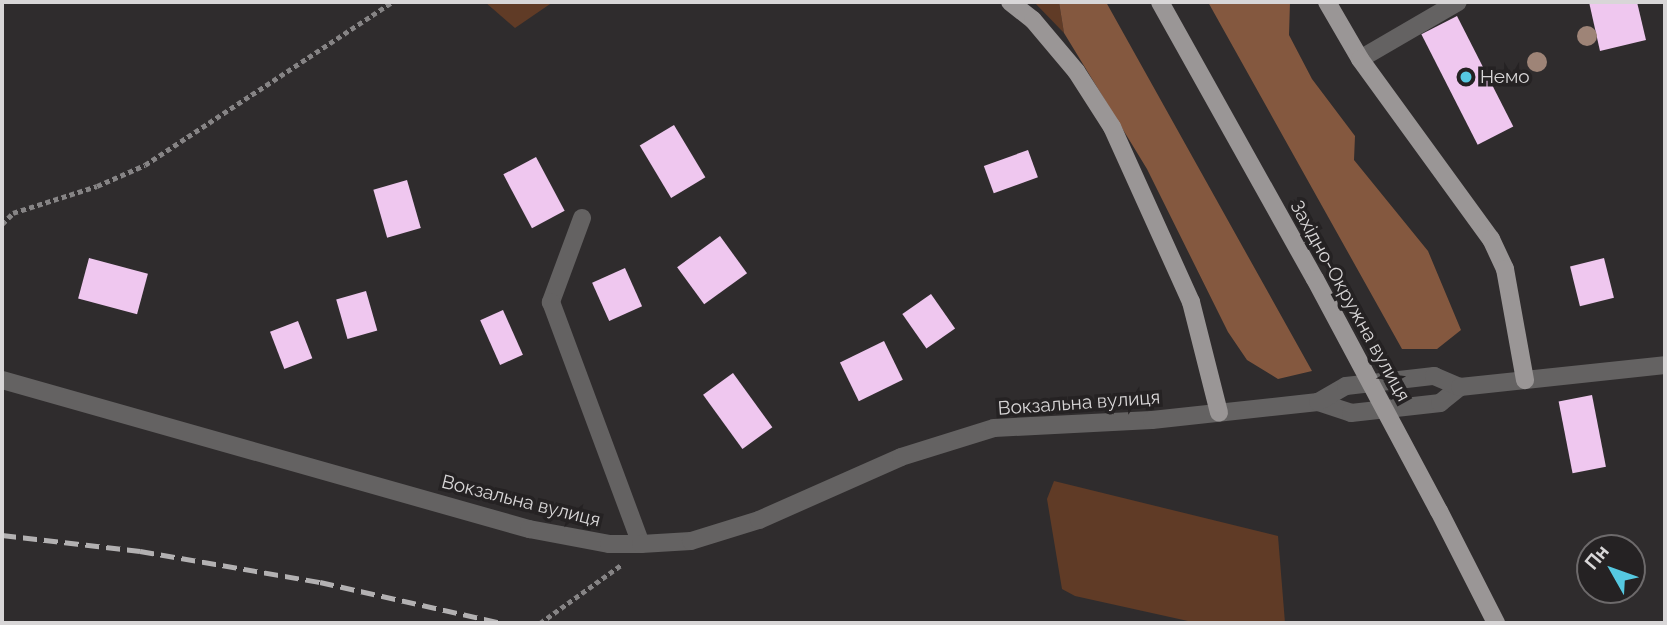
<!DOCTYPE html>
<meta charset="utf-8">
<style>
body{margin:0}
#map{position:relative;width:1667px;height:625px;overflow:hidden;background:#2f2c2d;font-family:Raleway,sans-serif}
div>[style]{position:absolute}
.green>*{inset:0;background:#603b26}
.forest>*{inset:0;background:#84583f}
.building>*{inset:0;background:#efc7ef;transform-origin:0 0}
.path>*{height:4.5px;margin-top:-2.25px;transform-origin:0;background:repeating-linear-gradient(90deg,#868485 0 5px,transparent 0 8.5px)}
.minor>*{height:18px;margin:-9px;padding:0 9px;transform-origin:9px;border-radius:9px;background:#646262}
.major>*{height:18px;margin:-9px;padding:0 9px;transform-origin:9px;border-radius:9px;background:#9a9696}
.rail>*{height:5px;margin-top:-2.5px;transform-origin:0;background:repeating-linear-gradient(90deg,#b3b1b2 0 14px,transparent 0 21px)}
.major-bridge>*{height:18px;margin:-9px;padding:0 9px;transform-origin:9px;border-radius:9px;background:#9a9696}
.trees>*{width:20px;height:20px;margin:-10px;border-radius:50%;background:#9e8477}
.dots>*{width:19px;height:19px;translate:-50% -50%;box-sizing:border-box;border:4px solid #252223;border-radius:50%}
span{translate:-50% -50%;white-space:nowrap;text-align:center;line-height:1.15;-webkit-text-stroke:7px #252223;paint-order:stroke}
.poi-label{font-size:19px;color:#d8d6d7}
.left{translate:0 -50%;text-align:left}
.street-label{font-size:19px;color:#d8d6d7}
.frame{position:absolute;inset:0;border:4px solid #d8d6d7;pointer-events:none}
.north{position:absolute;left:1576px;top:534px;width:70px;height:70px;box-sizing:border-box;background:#252223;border:2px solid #6d6a6b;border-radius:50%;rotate:310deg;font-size:19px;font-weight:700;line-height:28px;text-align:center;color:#d8d6d7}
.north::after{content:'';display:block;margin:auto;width:24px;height:32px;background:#56c9e1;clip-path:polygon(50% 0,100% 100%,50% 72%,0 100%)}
</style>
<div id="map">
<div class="green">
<i style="clip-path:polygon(485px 2px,553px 2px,515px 28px)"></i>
<i style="clip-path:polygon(1034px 2px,1059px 2px,1064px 33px)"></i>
<i style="clip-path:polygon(1054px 481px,1278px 536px,1285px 623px,1197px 623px,1075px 596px,1062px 589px,1047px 499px)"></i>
</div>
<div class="forest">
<i style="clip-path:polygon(1059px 2px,1106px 2px,1312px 371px,1278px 379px,1247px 360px,1228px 332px,1147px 169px,1064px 33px)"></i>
<i style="clip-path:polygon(1208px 2px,1290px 2px,1289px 35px,1312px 79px,1355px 136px,1354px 160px,1428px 251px,1461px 330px,1437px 349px,1402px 349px)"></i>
</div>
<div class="building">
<i style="clip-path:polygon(1589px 2px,1637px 2px,1646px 40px,1600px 51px)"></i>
<i style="left:1457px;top:16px;width:124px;height:40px;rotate:63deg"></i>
<i style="left:674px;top:125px;width:61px;height:40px;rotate:59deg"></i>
<i style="left:1028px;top:150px;width:29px;height:47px;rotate:70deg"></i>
<i style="left:536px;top:157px;width:61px;height:37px;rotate:62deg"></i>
<i style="left:407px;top:180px;width:50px;height:35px;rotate:74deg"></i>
<i style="left:720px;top:236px;width:46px;height:53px;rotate:54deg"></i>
<i style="left:89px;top:258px;width:61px;height:42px;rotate:15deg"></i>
<i style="left:1604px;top:258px;width:41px;height:35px;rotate:76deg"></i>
<i style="left:625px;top:268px;width:42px;height:36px;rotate:66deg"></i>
<i style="left:366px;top:291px;width:41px;height:31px;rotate:74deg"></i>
<i style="left:931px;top:294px;width:42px;height:35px;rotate:55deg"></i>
<i style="left:503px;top:310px;width:49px;height:25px;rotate:66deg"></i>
<i style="left:298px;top:321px;width:40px;height:30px;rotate:69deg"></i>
<i style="left:884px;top:341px;width:43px;height:49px;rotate:64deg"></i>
<i style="left:733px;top:373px;width:67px;height:37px;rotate:54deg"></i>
<i style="left:1592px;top:395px;width:73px;height:34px;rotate:79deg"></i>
</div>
<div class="path">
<i style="left:2px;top:224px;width:16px;rotate:-45deg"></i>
<i style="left:13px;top:213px;width:88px;rotate:-17.8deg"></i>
<i style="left:97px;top:186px;width:52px;rotate:-23.6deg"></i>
<i style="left:145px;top:165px;width:296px;rotate:-33.4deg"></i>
<i style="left:540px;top:623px;width:100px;rotate:-35.6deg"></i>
</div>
<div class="minor">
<i style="left:1360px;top:59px;width:113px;rotate:-30.2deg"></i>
<i style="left:582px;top:218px;width:90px;rotate:110.3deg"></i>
<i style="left:551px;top:302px;width:258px;rotate:69.6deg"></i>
<i style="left:2px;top:380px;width:548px;rotate:15.79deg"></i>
<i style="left:529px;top:529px;width:81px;rotate:10.6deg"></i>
<i style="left:609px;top:544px;width:32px"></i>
<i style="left:641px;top:544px;width:50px;rotate:-3.4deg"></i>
<i style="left:691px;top:541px;width:71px;rotate:-17.2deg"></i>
<i style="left:759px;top:520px;width:155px;rotate:-23.9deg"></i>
<i style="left:901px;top:457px;width:97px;rotate:-17.3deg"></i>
<i style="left:994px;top:428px;width:158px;rotate:-2.9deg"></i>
<i style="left:1152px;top:420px;width:167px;rotate:-6.2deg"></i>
<i style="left:1318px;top:402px;width:35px;rotate:18deg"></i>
<i style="left:1351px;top:413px;width:90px;rotate:-6.4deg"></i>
<i style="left:1440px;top:403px;width:26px;rotate:-39deg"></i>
<i style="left:1318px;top:402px;width:32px;rotate:-30deg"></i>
<i style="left:1346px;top:386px;width:89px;rotate:-6.5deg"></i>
<i style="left:1434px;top:376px;width:28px;rotate:23deg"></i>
<i style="left:1460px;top:387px;width:206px;rotate:-6.1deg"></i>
</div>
<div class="major">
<i style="left:1010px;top:2px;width:29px;rotate:38deg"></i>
<i style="left:1033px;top:20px;width:67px;rotate:49.9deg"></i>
<i style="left:1076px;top:71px;width:67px;rotate:57.3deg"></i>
<i style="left:1112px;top:127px;width:192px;rotate:65.7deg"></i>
<i style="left:1191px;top:302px;width:114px;rotate:75.8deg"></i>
<i style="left:1160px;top:2px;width:317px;rotate:60.8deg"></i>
<i style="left:1327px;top:2px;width:66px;rotate:59.9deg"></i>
<i style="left:1360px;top:59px;width:223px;rotate:54deg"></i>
<i style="left:1491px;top:239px;width:33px;rotate:65deg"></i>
<i style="left:1505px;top:269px;width:113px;rotate:79.8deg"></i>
<i style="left:1439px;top:511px;width:126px;rotate:63deg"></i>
</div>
<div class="rail">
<i style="left:2px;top:535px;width:139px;rotate:6.6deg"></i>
<i style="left:140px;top:551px;width:183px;rotate:9.8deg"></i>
<i style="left:320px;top:582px;width:187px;rotate:12.7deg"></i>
</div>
<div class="major-bridge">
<i style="left:1315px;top:279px;width:263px;rotate:61.9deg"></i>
</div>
<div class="trees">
<i style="left:1587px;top:36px"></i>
<i style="left:1537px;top:62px"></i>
</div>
<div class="dots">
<i style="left:1466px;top:77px;background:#56c9e1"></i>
</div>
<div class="poi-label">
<span class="left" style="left:1480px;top:77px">Немо</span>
</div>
<div class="street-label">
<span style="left:1350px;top:301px;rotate:61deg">Західно-Окружна вулиця</span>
<span style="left:1079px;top:403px;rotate:-4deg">Вокзальна вулиця</span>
<span style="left:521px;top:501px;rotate:14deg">Вокзальна вулиця</span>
</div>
<div class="frame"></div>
<div class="north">Пн</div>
</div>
